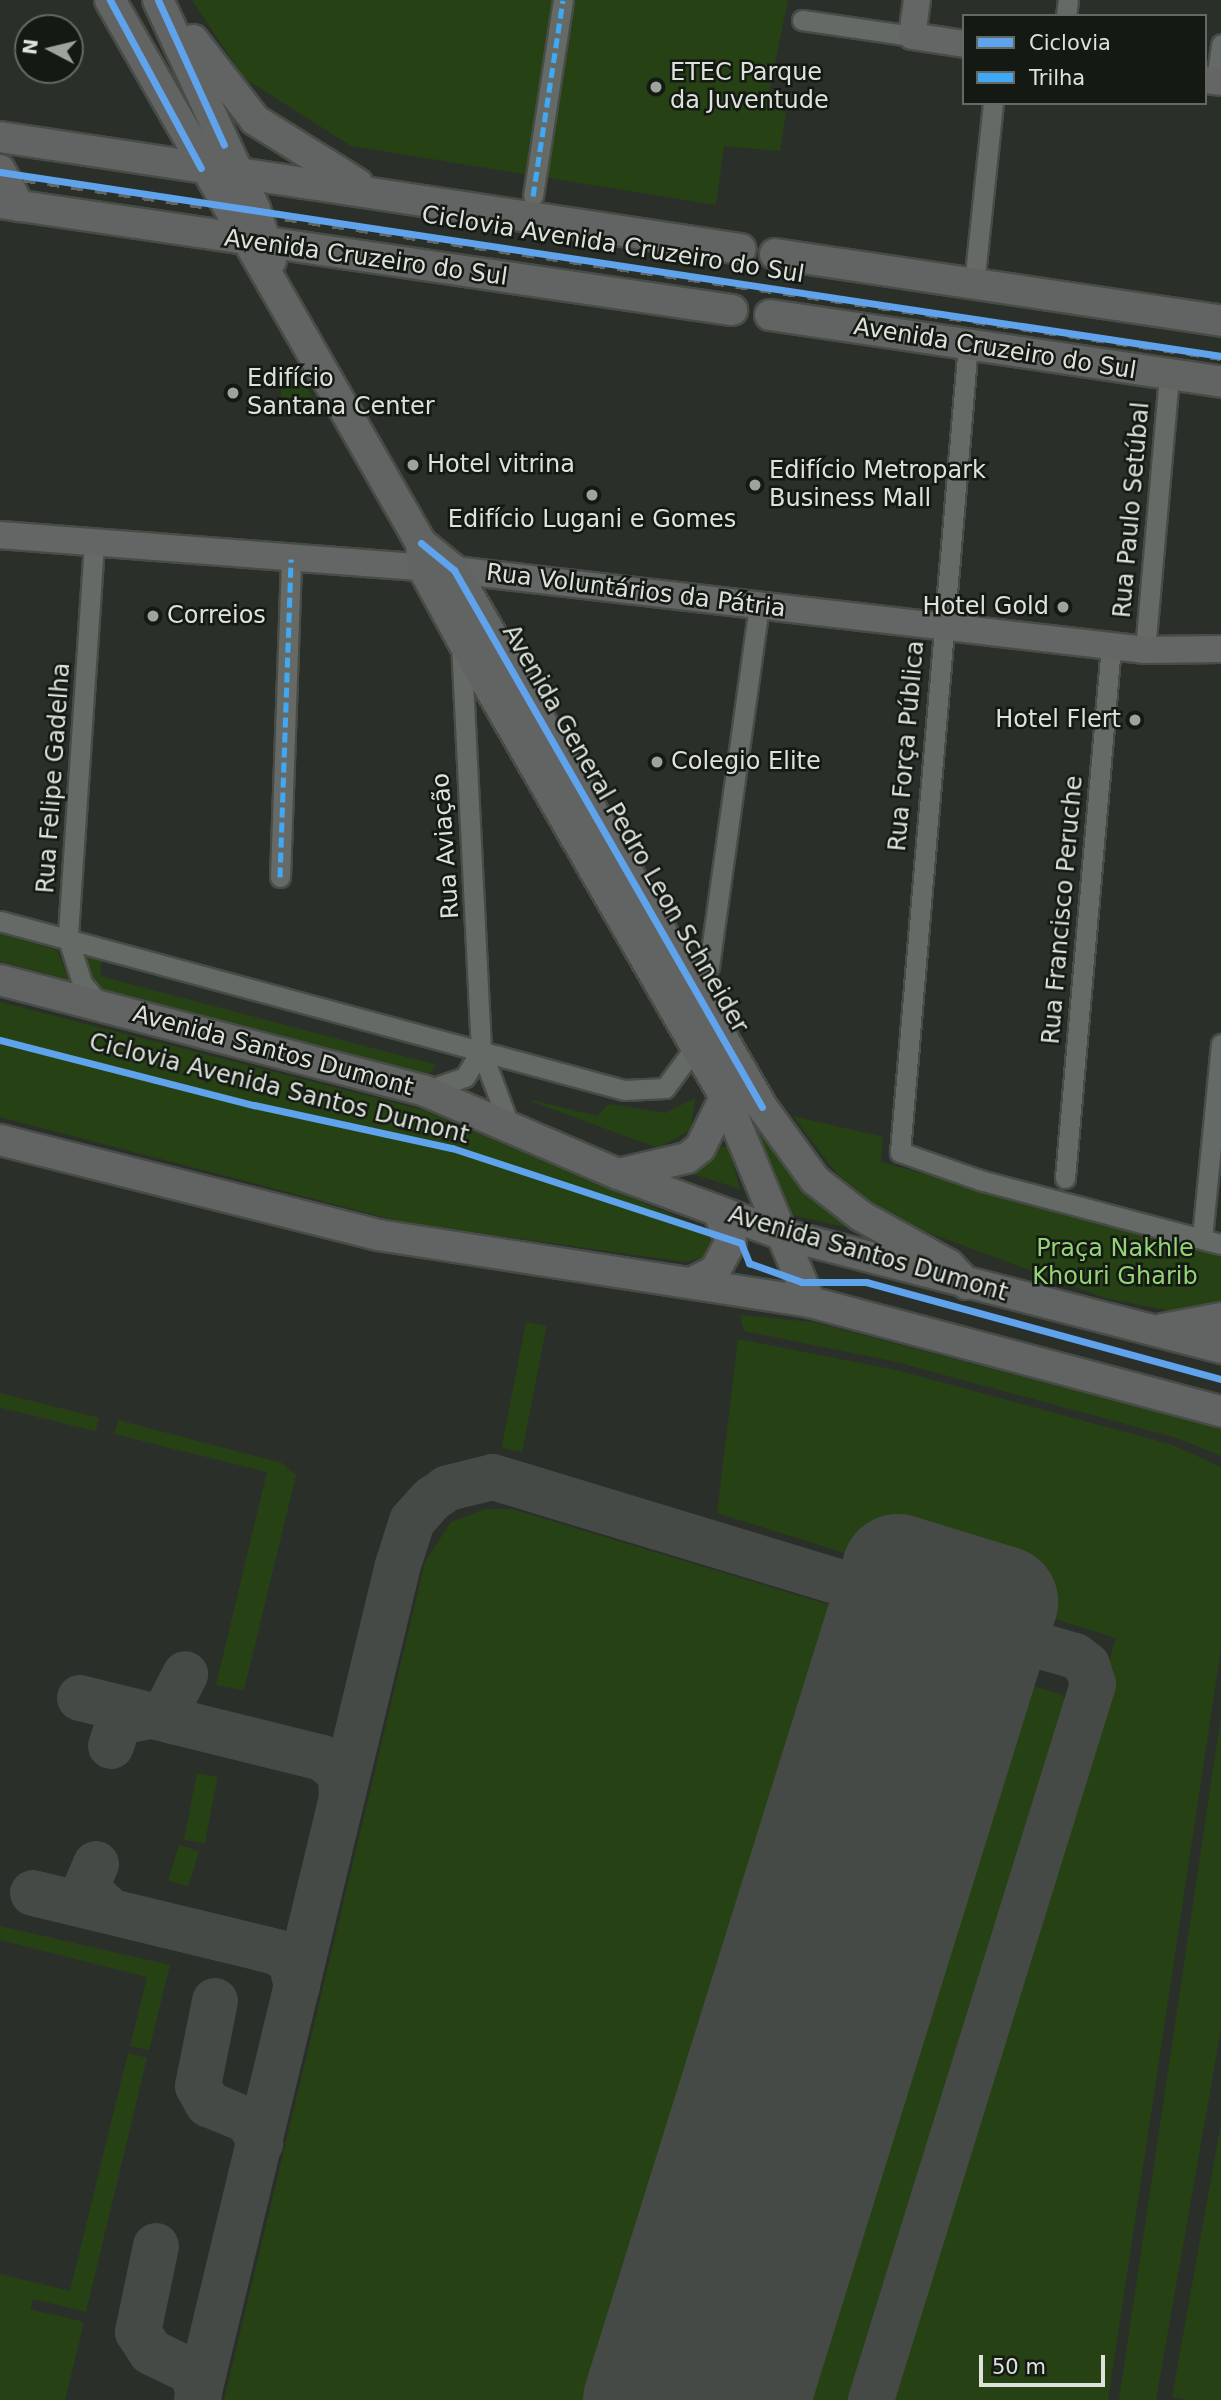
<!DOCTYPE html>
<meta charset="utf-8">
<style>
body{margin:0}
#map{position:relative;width:1221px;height:2400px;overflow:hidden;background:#2b2f2a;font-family:"DejaVu Sans",sans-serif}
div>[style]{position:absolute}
.green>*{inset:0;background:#264214;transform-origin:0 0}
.taxiway>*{height:46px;margin:-23px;padding:0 23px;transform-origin:23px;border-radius:23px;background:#464a46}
.runway>*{height:112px;margin:-56px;padding:0 56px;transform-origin:56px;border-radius:56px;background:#464a46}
.roads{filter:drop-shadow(2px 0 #484c47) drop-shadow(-2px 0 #484c47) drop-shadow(0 2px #484c47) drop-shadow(0 -2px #484c47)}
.street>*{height:19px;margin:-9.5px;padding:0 9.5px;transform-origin:9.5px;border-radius:9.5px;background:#666a66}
.secondary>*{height:26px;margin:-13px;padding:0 13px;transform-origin:13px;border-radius:13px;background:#636665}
.primary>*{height:30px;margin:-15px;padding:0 15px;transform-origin:15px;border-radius:15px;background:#616463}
.rail>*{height:5px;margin-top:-2.5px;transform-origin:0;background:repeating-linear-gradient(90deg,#626561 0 12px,transparent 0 24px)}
.quiet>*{height:5px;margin-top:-2.5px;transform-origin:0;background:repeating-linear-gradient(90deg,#3fa9f5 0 10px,transparent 0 15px)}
.cycleway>*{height:7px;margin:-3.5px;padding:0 3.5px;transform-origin:3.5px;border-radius:3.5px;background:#60a3ed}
.dots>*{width:19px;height:19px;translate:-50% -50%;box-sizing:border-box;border:4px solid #151914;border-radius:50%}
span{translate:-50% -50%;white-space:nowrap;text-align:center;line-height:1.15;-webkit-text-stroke:5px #151914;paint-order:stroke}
.poi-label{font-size:24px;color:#dde2db}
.left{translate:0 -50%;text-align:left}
.right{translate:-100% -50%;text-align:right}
.street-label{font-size:24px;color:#dde2db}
.park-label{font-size:24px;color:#95d475}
.legend{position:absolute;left:962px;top:14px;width:245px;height:91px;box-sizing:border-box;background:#151914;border:2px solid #656964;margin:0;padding:9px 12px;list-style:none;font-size:21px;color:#dde2db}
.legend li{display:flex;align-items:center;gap:14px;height:35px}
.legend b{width:35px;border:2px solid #656964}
.north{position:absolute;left:14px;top:14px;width:70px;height:70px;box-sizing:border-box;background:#151914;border:2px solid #656964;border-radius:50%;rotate:277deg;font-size:19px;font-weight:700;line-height:28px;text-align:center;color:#dde2db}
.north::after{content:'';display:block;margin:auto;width:24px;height:32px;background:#9fa39d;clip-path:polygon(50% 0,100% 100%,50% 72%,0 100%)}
.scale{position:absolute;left:979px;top:2355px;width:126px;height:32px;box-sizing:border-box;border:4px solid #dde2db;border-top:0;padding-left:9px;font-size:21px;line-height:24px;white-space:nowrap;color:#dde2db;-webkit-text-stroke:5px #151914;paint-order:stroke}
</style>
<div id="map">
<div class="green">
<i style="clip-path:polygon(192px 0,788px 0,769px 92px,786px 113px,780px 151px,724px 146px,716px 205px,351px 146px,244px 78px)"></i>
<i style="clip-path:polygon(281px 366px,295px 366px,318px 406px,281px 407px)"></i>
<i style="clip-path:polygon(459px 600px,768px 1142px,795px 1176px,862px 1231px,793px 1215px,785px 1206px)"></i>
<i style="clip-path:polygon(0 934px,57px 950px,69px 980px,0 961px)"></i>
<i style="clip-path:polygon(82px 956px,102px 960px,100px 976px,437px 1065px,428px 1074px,95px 987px)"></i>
<i style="clip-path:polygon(0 1002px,423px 1110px,717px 1234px,715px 1254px,686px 1262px,402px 1222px,0 1117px)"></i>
<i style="clip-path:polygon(695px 1098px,691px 1130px,658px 1148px,533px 1102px,532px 1100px,597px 1116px,609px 1104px,665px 1113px)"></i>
<i style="clip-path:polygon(793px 1116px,883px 1137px,881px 1162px,1221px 1255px,1221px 1312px,1171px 1311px,1105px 1298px,921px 1230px,884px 1212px,836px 1173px)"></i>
<i style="clip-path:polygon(722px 1146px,729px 1148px,740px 1189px,693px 1174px)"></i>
<i style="clip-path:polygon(740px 1315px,813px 1322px,1221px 1429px,1221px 1456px,1177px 1438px,893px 1361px,744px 1331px)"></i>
<i style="left:526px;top:1322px;width:21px;height:128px;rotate:11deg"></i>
<i style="clip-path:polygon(738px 1339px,896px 1370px,1173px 1445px,1221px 1467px,1221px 1648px,1108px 2400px,880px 2400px,1116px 1638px,717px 1513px)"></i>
<i style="left:0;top:1393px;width:102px;height:14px;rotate:14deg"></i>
<i style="clip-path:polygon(118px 1420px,282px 1463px,296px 1475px,244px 1690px,216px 1685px,267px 1472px,114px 1434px)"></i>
<i style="clip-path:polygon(485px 1509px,512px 1509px,863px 1615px,874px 1628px,875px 1643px,639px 2400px,224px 2400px,425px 1562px,451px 1522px)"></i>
<i style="clip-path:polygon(993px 1673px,1063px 1695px,1074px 1721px,862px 2400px,756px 2400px,976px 1691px)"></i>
<i style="clip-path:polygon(1221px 1716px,1221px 2029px,1156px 2400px,1119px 2400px)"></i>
<i style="left:197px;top:1773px;width:21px;height:68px;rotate:11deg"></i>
<i style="left:179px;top:1845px;width:21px;height:37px;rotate:17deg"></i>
<i style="clip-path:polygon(0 1926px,170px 1965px,149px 2050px,130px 2046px,147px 1977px,0 1940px)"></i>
<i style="clip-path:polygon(128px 2053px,147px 2058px,86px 2312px,33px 2299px,30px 2309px,84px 2322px,65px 2400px,0 2400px,0 2274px,70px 2291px)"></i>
<i style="clip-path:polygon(1221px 2123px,1221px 2400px,1188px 2400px,1172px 2397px)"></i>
</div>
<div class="taxiway">
<i style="left:80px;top:1698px;width:249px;rotate:13.9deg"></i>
<i style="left:322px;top:1758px;width:24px;rotate:38deg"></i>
<i style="left:341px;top:1773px;width:24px;rotate:88deg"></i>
<i style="left:175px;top:1722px;width:16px;rotate:-117deg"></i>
<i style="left:168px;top:1708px;width:38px;rotate:-63deg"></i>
<i style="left:111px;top:1746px;width:25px;rotate:-72deg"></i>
<i style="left:119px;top:1722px;width:33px;rotate:-11deg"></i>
<i style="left:96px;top:1864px;width:26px;rotate:113deg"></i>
<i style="left:86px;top:1888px;width:32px;rotate:44deg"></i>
<i style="left:33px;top:1893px;width:250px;rotate:13.6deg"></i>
<i style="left:276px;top:1952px;width:17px;rotate:31deg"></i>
<i style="left:291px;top:1961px;width:26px;rotate:77deg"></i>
<i style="left:215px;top:2001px;width:87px;rotate:101.3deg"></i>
<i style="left:198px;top:2086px;width:21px;rotate:61deg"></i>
<i style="left:208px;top:2104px;width:44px;rotate:22.5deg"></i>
<i style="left:249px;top:2121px;width:25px;rotate:63deg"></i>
<i style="left:156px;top:2246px;width:88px;rotate:101.8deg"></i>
<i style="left:138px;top:2332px;width:24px;rotate:57deg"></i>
<i style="left:151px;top:2352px;width:46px;rotate:26deg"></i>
<i style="left:192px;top:2372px;width:23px;rotate:72deg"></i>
<i style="left:197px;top:2400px;width:859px;rotate:-76.47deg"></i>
<i style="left:398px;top:1565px;width:46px;rotate:-72.3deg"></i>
<i style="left:412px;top:1521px;width:30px;rotate:-48deg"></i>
<i style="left:432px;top:1499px;width:19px;rotate:-35deg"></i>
<i style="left:448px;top:1488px;width:46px;rotate:-13.7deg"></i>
<i style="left:493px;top:1477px;width:431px;rotate:16.9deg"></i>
<i style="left:905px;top:1602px;width:28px;rotate:52deg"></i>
<i style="left:922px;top:1624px;width:35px;rotate:88deg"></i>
<i style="left:923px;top:1659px;width:220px;rotate:106.4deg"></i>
<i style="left:871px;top:2400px;width:750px;rotate:-72.77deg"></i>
<i style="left:1093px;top:1684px;width:20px;rotate:-108deg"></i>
<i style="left:1087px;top:1665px;width:15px;rotate:-143deg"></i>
<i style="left:1075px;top:1656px;width:101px;rotate:-163.9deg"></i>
<i style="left:978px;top:1628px;width:45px;rotate:149.5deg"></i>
<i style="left:939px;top:1651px;width:38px;rotate:119deg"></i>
</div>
<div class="runway">
<i style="left:639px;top:2400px;width:869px;rotate:-72.67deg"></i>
<i style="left:898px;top:1570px;width:109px;rotate:17.1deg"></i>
<i style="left:1002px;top:1602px;width:836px;rotate:107.26deg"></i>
</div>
<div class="roads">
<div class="street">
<i style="left:1066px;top:16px;width:16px;rotate:-83deg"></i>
<i style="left:802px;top:20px;width:111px;rotate:8.3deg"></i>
<i style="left:1216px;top:81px;width:37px;rotate:-82deg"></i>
<i style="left:533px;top:196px;width:198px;rotate:-81.3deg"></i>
<i style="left:974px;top:284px;width:182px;rotate:-84deg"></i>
<i style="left:968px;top:344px;width:811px;rotate:94.81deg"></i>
<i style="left:900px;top:1152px;width:85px;rotate:19.3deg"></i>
<i style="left:980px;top:1180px;width:249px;rotate:14.9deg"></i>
<i style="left:94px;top:543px;width:397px;rotate:93.8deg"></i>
<i style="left:68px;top:939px;width:46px;rotate:72.3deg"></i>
<i style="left:82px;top:983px;width:31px;rotate:50deg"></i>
<i style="left:1145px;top:650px;width:276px;rotate:-85deg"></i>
<i style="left:280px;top:877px;width:318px;rotate:-88deg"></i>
<i style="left:0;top:921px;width:646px;rotate:15.15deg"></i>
<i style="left:624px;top:1090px;width:41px;rotate:-2.8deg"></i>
<i style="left:665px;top:1088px;width:52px;rotate:-53.6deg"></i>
<i style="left:694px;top:982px;width:22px;rotate:-47deg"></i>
<i style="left:709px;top:966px;width:364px;rotate:-82.1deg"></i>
<i style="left:481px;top:1050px;width:80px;rotate:69.5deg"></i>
<i style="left:425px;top:1091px;width:42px;rotate:-19.3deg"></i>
<i style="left:465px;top:1077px;width:31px;rotate:-59deg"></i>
<i style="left:481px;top:1050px;width:407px;rotate:-92.8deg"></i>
<i style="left:1065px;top:1178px;width:534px;rotate:-85.06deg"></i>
<i style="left:1202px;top:1238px;width:195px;rotate:-84.4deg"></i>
</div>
<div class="secondary">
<i style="left:917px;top:0;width:36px;rotate:98deg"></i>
<i style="left:912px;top:36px;width:53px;rotate:8.7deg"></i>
<i style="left:1205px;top:80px;width:16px;rotate:7deg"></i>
<i style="left:0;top:535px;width:455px;rotate:4.4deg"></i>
<i style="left:454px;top:570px;width:696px;rotate:6.6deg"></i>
<i style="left:1145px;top:650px;width:76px;rotate:-0.8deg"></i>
</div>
<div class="primary">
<i style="left:110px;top:0;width:626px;rotate:60.2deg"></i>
<i style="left:421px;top:543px;width:43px;rotate:39.3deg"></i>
<i style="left:454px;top:570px;width:619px;rotate:60.16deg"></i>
<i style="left:762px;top:1107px;width:90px;rotate:54deg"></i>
<i style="left:815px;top:1180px;width:58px;rotate:38deg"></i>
<i style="left:861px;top:1216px;width:101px;rotate:29.1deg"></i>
<i style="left:949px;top:1265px;width:26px;rotate:47deg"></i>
<i style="left:158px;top:0;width:230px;rotate:65.1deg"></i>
<i style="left:255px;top:209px;width:54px;rotate:72.9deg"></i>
<i style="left:193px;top:40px;width:101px;rotate:52.2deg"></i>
<i style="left:255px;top:120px;width:121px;rotate:31.9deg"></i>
<i style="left:0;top:137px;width:749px;rotate:8.6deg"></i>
<i style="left:0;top:170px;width:41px;rotate:62.2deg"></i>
<i style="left:0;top:203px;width:740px;rotate:8.32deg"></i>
<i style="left:775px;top:254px;width:451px;rotate:8.5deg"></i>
<i style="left:770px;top:315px;width:456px;rotate:8.4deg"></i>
<i style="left:421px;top:543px;width:25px;rotate:85deg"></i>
<i style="left:423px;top:568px;width:80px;rotate:61.5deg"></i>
<i style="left:461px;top:638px;width:530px;rotate:60.09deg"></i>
<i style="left:725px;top:1097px;width:222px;rotate:67.5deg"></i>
<i style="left:0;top:980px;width:439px;rotate:14.6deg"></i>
<i style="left:425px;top:1091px;width:210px;rotate:23.3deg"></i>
<i style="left:618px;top:1174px;width:174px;rotate:20.2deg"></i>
<i style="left:781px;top:1234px;width:455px;rotate:14.5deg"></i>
<i style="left:0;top:1140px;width:390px;rotate:14.1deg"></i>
<i style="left:378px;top:1235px;width:437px;rotate:8.8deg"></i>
<i style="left:810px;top:1302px;width:425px;rotate:14.9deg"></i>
<i style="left:618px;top:1174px;width:71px;rotate:-13.1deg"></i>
<i style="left:687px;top:1158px;width:16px;rotate:-38deg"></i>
<i style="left:700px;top:1148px;width:57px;rotate:-63.9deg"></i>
<i style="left:697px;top:1280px;width:20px;rotate:-27deg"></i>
<i style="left:715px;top:1271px;width:34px;rotate:-62deg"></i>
<i style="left:731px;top:1241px;width:32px;rotate:-114deg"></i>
<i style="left:1163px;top:1329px;width:59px;rotate:-10.7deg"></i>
</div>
</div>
<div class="rail">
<i style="left:0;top:176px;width:1234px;rotate:8.48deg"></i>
</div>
<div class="quiet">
<i style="left:533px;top:196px;width:198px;rotate:-81.3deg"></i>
<i style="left:280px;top:877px;width:318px;rotate:-88deg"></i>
</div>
<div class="cycleway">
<i style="left:110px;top:0;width:191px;rotate:61.6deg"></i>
<i style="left:158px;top:0;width:159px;rotate:65.5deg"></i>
<i style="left:0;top:172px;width:1235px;rotate:8.57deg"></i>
<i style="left:421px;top:543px;width:43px;rotate:39.3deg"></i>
<i style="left:454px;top:570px;width:619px;rotate:60.16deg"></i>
<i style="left:0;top:1040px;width:262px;rotate:14.4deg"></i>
<i style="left:254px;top:1105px;width:203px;rotate:12.3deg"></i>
<i style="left:452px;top:1148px;width:304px;rotate:18.2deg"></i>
<i style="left:741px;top:1243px;width:22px;rotate:68deg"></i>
<i style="left:749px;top:1263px;width:56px;rotate:19.7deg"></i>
<i style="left:802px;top:1282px;width:64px"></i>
<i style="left:866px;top:1282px;width:368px;rotate:15.3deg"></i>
</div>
<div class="dots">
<i style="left:656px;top:87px;background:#9fa39d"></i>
<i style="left:233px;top:393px;background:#9fa39d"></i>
<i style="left:413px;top:465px;background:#9fa39d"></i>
<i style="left:755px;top:485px;background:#9fa39d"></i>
<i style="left:592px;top:495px;background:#9fa39d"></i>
<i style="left:1063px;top:607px;background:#9fa39d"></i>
<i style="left:153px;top:616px;background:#9fa39d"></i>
<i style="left:1135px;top:720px;background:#9fa39d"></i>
<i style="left:657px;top:762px;background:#9fa39d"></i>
</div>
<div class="poi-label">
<span class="left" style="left:670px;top:87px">ETEC Parque<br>da Juventude</span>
<span class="left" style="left:247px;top:393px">Edifício<br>Santana Center</span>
<span class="left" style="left:427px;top:465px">Hotel vitrina</span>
<span class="left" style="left:769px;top:485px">Edifício Metropark<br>Business Mall</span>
<span style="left:592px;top:520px">Edifício Lugani e Gomes</span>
<span class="right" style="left:1049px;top:607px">Hotel Gold</span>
<span class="left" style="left:167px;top:616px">Correios</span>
<span class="right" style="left:1121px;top:720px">Hotel Flert</span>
<span class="left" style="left:671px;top:762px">Colegio Elite</span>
</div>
<div class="street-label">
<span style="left:613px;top:245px;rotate:9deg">Ciclovia Avenida Cruzeiro do Sul</span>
<span style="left:366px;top:258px;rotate:8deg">Avenida Cruzeiro do Sul</span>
<span style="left:995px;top:349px;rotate:9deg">Avenida Cruzeiro do Sul</span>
<span style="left:1132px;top:510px;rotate:-85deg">Rua Paulo Setúbal</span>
<span style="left:636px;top:591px;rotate:7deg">Rua Voluntários da Pátria</span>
<span style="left:907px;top:746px;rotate:-85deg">Rua Força Pública</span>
<span style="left:54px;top:778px;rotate:-86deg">Rua Felipe Gadelha</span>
<span style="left:625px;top:829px;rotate:60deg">Avenida General Pedro Leon Schneider</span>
<span style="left:446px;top:846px;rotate:-94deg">Rua Aviação</span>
<span style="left:1063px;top:910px;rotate:-85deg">Rua Francisco Peruche</span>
<span style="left:273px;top:1051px;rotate:15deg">Avenida Santos Dumont</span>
<span style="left:279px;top:1089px;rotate:14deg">Ciclovia Avenida Santos Dumont</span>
<span style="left:868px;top:1254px;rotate:16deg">Avenida Santos Dumont</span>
</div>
<div class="park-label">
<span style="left:1115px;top:1263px">Praça Nakhle<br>Khouri Gharib</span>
</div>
<ul class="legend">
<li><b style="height:9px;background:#60a3ed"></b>Ciclovia</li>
<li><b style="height:9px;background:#3fa9f5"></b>Trilha</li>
</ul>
<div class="north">N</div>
<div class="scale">50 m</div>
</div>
